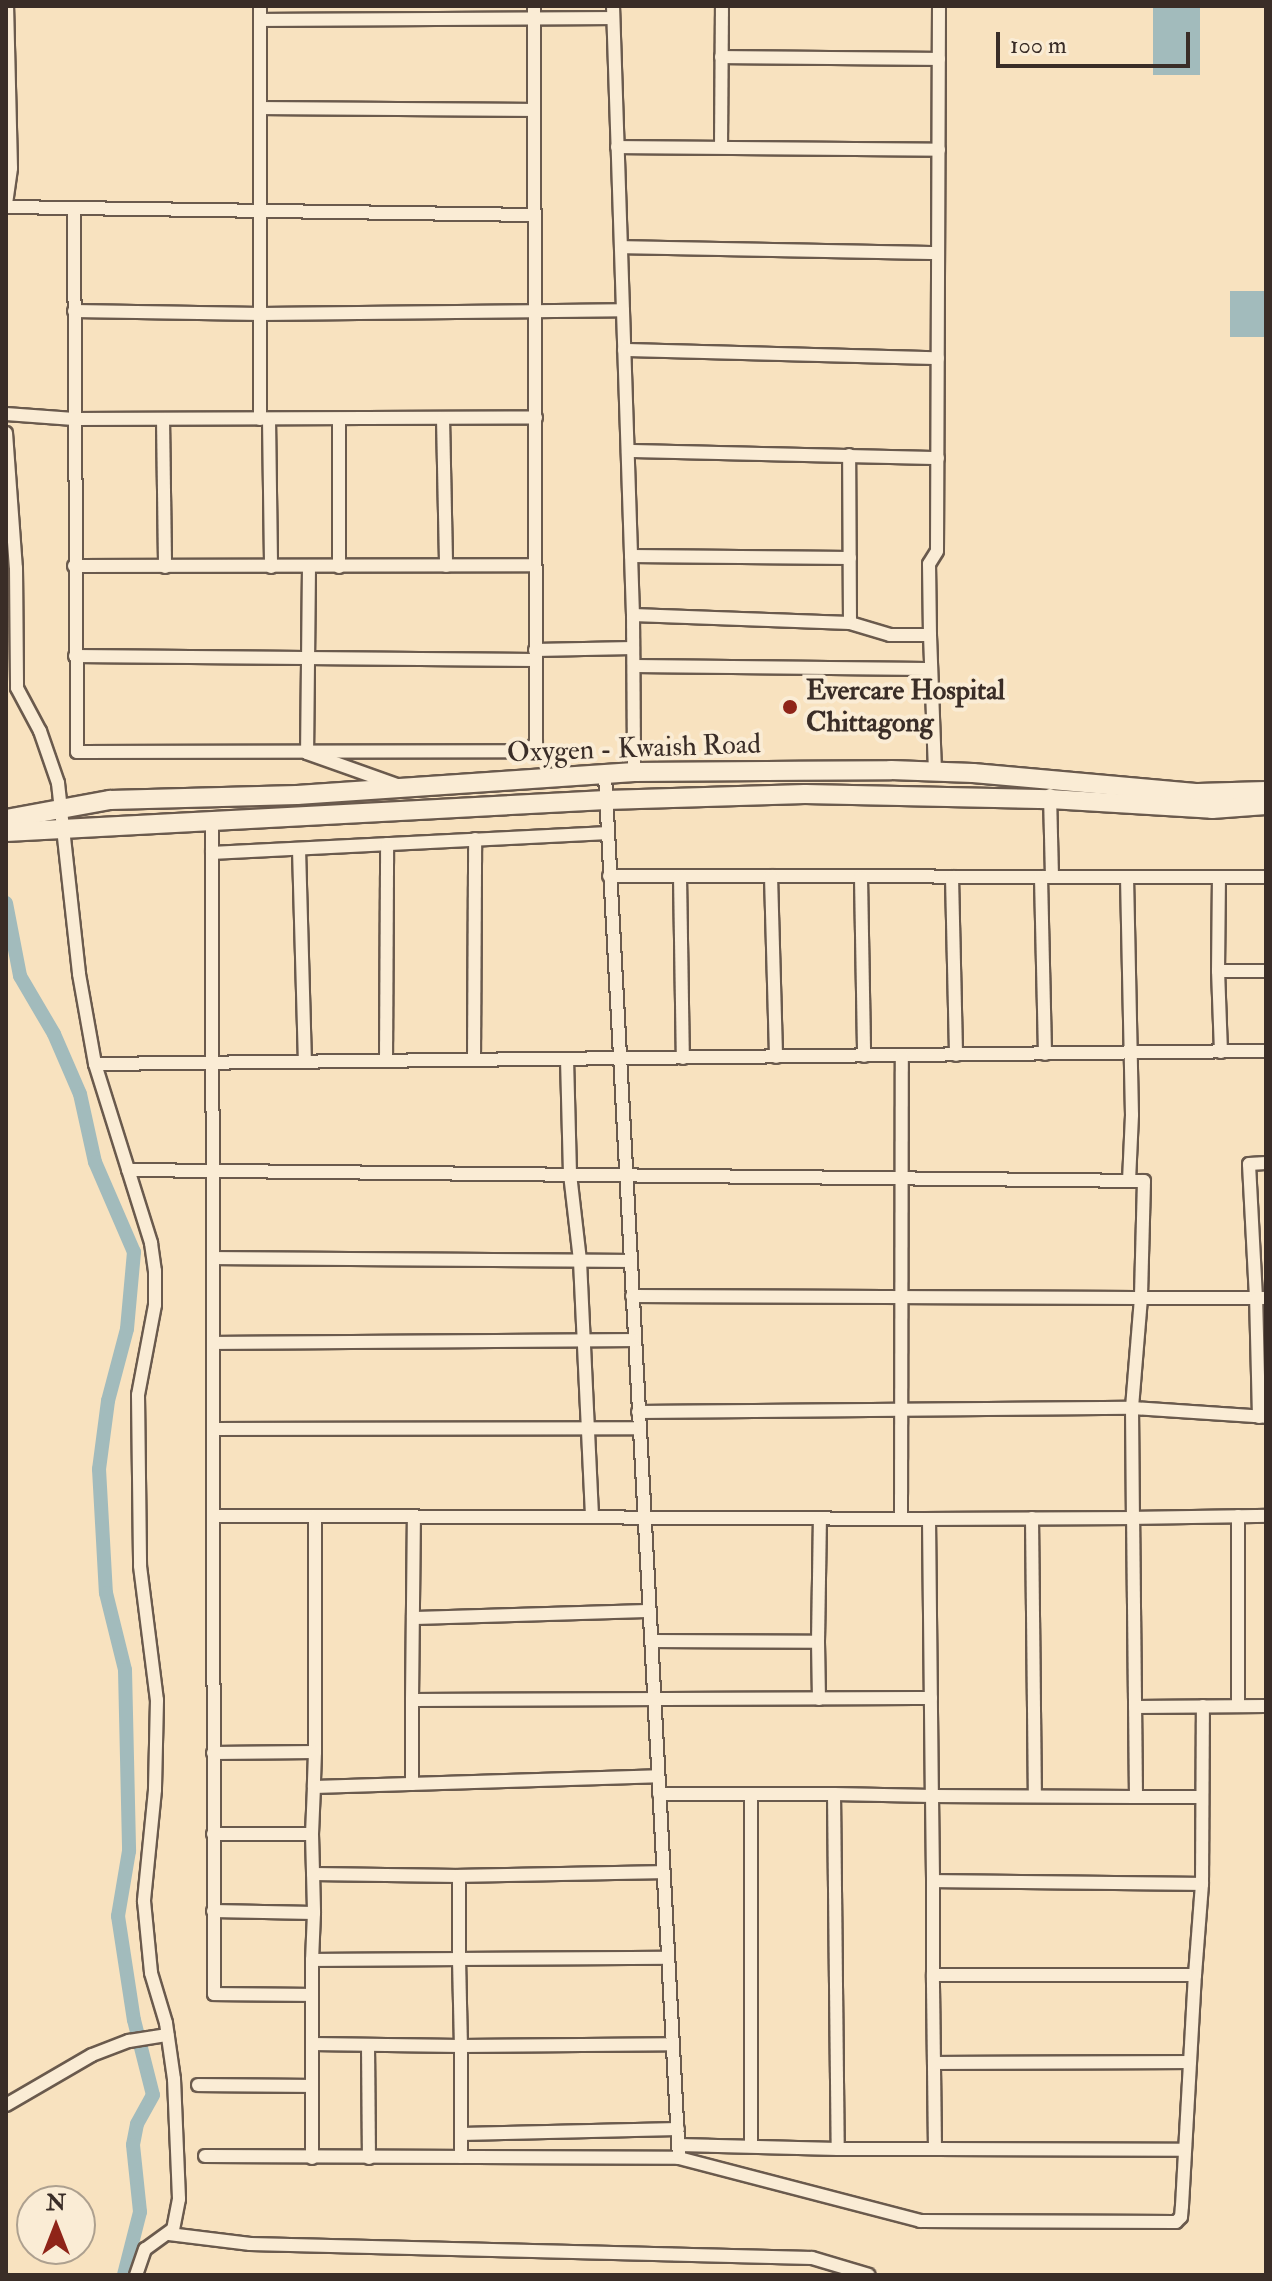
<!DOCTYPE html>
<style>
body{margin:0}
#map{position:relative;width:1272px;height:2281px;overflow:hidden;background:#f8e2bf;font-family:"IM FELL Double Pica",serif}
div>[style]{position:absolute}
.water>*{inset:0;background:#a2bbbc;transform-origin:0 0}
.canal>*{height:14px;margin:-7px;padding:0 7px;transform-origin:7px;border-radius:7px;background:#a2bbbc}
.roads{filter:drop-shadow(2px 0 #6a5a4d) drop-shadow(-2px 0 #6a5a4d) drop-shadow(0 2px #6a5a4d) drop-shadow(0 -2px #6a5a4d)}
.minor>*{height:12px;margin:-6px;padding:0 6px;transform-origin:6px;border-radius:6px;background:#faecd5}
.secondary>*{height:18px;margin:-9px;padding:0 9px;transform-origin:9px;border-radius:9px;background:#faecd5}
.dots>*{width:22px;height:22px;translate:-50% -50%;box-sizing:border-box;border:4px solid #faecd5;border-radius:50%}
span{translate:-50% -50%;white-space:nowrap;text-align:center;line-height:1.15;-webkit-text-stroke:8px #faecd5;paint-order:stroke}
.poi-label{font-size:28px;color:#3a2d27;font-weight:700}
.left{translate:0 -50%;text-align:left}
.street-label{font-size:28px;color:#3a2d27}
.frame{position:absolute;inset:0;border:8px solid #3a2d27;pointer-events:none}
.north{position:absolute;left:16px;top:2185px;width:80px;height:80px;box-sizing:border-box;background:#faecd5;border:2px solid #ada08f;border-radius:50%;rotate:0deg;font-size:22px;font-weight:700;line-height:32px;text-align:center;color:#3a2d27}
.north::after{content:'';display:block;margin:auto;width:28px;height:36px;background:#8f2418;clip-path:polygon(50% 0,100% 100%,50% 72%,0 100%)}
.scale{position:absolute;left:996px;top:32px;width:194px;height:36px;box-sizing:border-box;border:4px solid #3a2d27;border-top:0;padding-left:10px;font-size:24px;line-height:28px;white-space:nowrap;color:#3a2d27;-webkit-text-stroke:6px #faecd5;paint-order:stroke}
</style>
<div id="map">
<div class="water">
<i style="left:1153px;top:6px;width:47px;height:69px"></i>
<i style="left:1266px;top:291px;width:46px;height:36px;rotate:90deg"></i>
</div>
<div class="canal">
<i style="left:6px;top:903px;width:74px;rotate:79.1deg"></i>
<i style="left:20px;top:976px;width:67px;rotate:59.6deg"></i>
<i style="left:54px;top:1034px;width:65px;rotate:66.6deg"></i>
<i style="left:80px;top:1094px;width:70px;rotate:77.6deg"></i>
<i style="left:95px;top:1162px;width:98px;rotate:66.6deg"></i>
<i style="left:134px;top:1252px;width:77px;rotate:95.2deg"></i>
<i style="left:127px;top:1329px;width:74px;rotate:104.8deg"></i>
<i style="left:108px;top:1401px;width:69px;rotate:97.5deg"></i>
<i style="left:99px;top:1469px;width:124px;rotate:86.8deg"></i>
<i style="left:106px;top:1593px;width:79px;rotate:76.1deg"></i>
<i style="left:125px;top:1670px;width:181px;rotate:88.7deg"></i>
<i style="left:129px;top:1851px;width:66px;rotate:99.6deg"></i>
<i style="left:118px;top:1916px;width:105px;rotate:81.3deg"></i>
<i style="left:134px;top:2020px;width:77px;rotate:75.8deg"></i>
<i style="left:153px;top:2095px;width:33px;rotate:119deg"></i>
<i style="left:137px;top:2124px;width:21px;rotate:101deg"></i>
<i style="left:133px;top:2145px;width:67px;rotate:84deg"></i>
<i style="left:140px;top:2212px;width:65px;rotate:104.3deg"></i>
</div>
<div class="roads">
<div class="minor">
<i style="left:613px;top:6px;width:609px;rotate:88.12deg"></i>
<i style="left:633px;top:615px;width:157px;rotate:89.6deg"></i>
<i style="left:260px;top:20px;width:353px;rotate:-0.3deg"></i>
<i style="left:721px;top:57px;width:218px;rotate:0.5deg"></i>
<i style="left:262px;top:108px;width:272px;rotate:0.4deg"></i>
<i style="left:617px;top:147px;width:322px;rotate:0.5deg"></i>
<i style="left:721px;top:147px;width:141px;rotate:-89.6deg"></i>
<i style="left:6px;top:204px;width:36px;rotate:-82deg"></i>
<i style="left:11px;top:168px;width:162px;rotate:-91.4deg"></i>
<i style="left:6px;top:207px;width:528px;rotate:0.87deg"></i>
<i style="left:74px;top:209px;width:543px;rotate:89.68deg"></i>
<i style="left:77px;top:752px;width:453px;rotate:-0.1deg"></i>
<i style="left:530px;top:751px;width:11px;rotate:-56deg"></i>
<i style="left:536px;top:742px;width:736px;rotate:-90.16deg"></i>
<i style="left:621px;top:247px;width:317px;rotate:1.1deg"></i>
<i style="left:74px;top:311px;width:187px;rotate:0.9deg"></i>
<i style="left:261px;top:314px;width:362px;rotate:-0.6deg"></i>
<i style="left:624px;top:350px;width:314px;rotate:1.5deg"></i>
<i style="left:6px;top:414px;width:68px;rotate:4.2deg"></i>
<i style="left:74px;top:419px;width:462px;rotate:-0.2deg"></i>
<i style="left:443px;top:418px;width:148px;rotate:88.8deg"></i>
<i style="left:163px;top:419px;width:148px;rotate:89.2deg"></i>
<i style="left:260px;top:419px;width:413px;rotate:-90deg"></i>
<i style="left:269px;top:419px;width:148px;rotate:89.2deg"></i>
<i style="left:339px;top:419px;width:148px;rotate:90deg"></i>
<i style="left:6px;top:433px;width:135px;rotate:85.8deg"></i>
<i style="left:16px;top:568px;width:120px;rotate:89.5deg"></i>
<i style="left:17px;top:688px;width:49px;rotate:61.9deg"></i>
<i style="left:40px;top:731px;width:55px;rotate:70.9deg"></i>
<i style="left:58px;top:783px;width:192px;rotate:83.7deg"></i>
<i style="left:79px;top:974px;width:91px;rotate:79.9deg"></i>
<i style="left:95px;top:1064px;width:188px;rotate:72.6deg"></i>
<i style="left:151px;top:1243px;width:28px;rotate:82deg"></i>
<i style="left:155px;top:1271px;width:34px;rotate:90deg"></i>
<i style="left:155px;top:1305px;width:92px;rotate:100.7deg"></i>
<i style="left:138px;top:1395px;width:171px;rotate:89.3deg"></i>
<i style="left:140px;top:1566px;width:135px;rotate:82.8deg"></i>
<i style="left:157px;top:1700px;width:90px;rotate:91.3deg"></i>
<i style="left:155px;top:1790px;width:112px;rotate:95.7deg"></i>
<i style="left:144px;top:1901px;width:72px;rotate:84.4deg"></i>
<i style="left:151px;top:1973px;width:52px;rotate:73.3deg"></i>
<i style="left:166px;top:2023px;width:57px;rotate:81.9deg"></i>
<i style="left:174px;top:2079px;width:120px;rotate:87.6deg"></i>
<i style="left:179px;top:2199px;width:31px;rotate:101deg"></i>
<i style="left:173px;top:2229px;width:34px;rotate:144deg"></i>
<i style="left:145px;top:2249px;width:28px;rotate:109deg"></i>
<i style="left:628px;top:451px;width:310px;rotate:1.3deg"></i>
<i style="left:631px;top:556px;width:219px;rotate:0.5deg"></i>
<i style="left:74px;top:566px;width:461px;rotate:-0.1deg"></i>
<i style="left:309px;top:567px;width:186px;rotate:90.6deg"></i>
<i style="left:307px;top:753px;width:96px;rotate:19.6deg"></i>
<i style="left:633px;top:615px;width:217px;rotate:2.1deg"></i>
<i style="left:850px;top:623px;width:168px;rotate:-90.3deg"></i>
<i style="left:850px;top:623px;width:42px;rotate:16.7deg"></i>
<i style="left:890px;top:635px;width:40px"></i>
<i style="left:930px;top:635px;width:71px;rotate:-90.8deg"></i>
<i style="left:929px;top:564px;width:15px;rotate:-58deg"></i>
<i style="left:937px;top:551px;width:545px;rotate:-89.79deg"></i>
<i style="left:930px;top:635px;width:137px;rotate:87.9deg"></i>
<i style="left:535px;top:650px;width:98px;rotate:-1.2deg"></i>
<i style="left:75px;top:656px;width:460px;rotate:0.5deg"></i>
<i style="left:634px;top:666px;width:293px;rotate:0.6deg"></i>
<i style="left:605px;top:775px;width:1385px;rotate:86.94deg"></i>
<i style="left:1050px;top:795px;width:82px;rotate:88.6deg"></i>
<i style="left:212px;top:820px;width:1174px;rotate:89.9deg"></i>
<i style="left:214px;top:1994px;width:98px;rotate:0.6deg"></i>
<i style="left:312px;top:1995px;width:163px;rotate:90deg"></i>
<i style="left:299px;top:849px;width:213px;rotate:88.4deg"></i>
<i style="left:212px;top:853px;width:396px;rotate:-2.9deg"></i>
<i style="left:609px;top:876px;width:657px;rotate:0.09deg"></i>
<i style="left:680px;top:876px;width:182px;rotate:89.1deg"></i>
<i style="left:771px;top:876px;width:181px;rotate:88.4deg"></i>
<i style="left:861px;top:877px;width:179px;rotate:89deg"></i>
<i style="left:952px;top:877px;width:178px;rotate:88.7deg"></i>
<i style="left:1041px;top:877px;width:177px;rotate:88.7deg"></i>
<i style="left:1127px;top:877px;width:238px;rotate:88.8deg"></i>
<i style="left:1132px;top:1115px;width:66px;rotate:92.6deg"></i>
<i style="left:1218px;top:971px;width:94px;rotate:-89.4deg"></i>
<i style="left:1221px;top:1052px;width:81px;rotate:-92.1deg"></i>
<i style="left:1218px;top:971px;width:48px"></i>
<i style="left:567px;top:1059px;width:115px;rotate:88.5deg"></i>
<i style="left:570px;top:1174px;width:88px;rotate:83.4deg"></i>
<i style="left:580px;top:1261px;width:255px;rotate:87.3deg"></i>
<i style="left:474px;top:1060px;width:221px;rotate:-89.7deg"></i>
<i style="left:386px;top:1061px;width:217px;rotate:-89.7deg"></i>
<i style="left:95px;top:1064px;width:1171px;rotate:-0.64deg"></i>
<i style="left:128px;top:1170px;width:1016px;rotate:0.62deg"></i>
<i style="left:1144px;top:1181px;width:117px;rotate:91.5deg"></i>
<i style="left:1141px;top:1298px;width:115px"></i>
<i style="left:1256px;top:1298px;width:134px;rotate:-93deg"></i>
<i style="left:1249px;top:1164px;width:17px;rotate:-3deg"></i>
<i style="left:213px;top:1258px;width:417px;rotate:0.4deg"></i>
<i style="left:632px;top:1296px;width:509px;rotate:0.23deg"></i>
<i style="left:1141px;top:1298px;width:110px;rotate:94.7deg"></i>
<i style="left:1132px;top:1408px;width:110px;rotate:89.5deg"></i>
<i style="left:1133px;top:1518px;width:133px;rotate:-0.9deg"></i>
<i style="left:213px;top:1343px;width:421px;rotate:-0.4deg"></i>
<i style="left:638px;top:1412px;width:494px;rotate:-0.5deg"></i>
<i style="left:1132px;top:1408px;width:134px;rotate:3.8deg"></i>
<i style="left:1259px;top:1417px;width:119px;rotate:-91.4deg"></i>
<i style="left:1256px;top:1298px;width:10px"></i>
<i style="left:213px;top:1429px;width:426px;rotate:-0.1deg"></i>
<i style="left:213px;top:1516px;width:102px"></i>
<i style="left:315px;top:1516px;width:236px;rotate:90deg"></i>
<i style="left:315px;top:1516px;width:614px;rotate:0.28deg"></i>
<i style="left:1238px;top:1516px;width:190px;rotate:90deg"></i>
<i style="left:1032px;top:1518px;width:278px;rotate:89.4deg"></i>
<i style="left:901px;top:1519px;width:464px;rotate:-89.9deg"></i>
<i style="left:413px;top:1618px;width:236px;rotate:-1.7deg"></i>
<i style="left:651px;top:1641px;width:167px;rotate:0.3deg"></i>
<i style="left:818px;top:1642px;width:57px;rotate:89deg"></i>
<i style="left:818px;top:1642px;width:124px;rotate:-89.1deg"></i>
<i style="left:412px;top:1700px;width:184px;rotate:-89.4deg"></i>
<i style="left:1135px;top:1707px;width:131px;rotate:-0.4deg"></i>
<i style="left:213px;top:1753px;width:102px;rotate:-0.6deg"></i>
<i style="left:315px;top:1752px;width:35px;rotate:92deg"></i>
<i style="left:412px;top:1784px;width:84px;rotate:-90deg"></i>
<i style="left:412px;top:1700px;width:519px;rotate:-0.22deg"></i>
<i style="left:659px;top:1794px;width:175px"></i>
<i style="left:834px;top:1794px;width:355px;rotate:89.4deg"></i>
<i style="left:838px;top:2149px;width:97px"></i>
<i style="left:935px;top:2149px;width:174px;rotate:-90.7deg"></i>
<i style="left:933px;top:1975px;width:262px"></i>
<i style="left:1195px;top:1975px;width:91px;rotate:-85.6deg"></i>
<i style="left:1202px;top:1884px;width:269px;rotate:-179.4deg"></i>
<i style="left:751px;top:1794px;width:352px;rotate:90deg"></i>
<i style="left:834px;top:1794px;width:98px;rotate:1.2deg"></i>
<i style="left:932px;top:1796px;width:204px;rotate:0.3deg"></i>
<i style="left:1136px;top:1797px;width:279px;rotate:-90.6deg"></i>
<i style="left:1133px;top:1518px;width:204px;rotate:179.7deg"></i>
<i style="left:929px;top:1519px;width:277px;rotate:89.4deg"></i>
<i style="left:932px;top:1796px;width:85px;rotate:89.3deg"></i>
<i style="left:933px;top:1881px;width:94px;rotate:90deg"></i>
<i style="left:1136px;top:1797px;width:66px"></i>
<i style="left:213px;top:1834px;width:99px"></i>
<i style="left:312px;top:1834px;width:79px;rotate:88.5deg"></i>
<i style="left:312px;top:1834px;width:47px;rotate:-87.6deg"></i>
<i style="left:314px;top:1787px;width:344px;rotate:-1.8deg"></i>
<i style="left:313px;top:1874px;width:146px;rotate:0.8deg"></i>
<i style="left:459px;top:1876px;width:83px;rotate:90deg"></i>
<i style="left:459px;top:1959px;width:209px;rotate:-0.3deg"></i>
<i style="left:459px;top:1876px;width:204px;rotate:-1.1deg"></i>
<i style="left:1202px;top:1884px;width:178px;rotate:-89.7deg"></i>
<i style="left:213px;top:1911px;width:101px;rotate:1.1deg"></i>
<i style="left:314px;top:1913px;width:47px;rotate:92.4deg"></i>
<i style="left:312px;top:1995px;width:35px;rotate:-90deg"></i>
<i style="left:312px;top:1960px;width:147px;rotate:-0.4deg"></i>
<i style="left:459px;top:1959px;width:87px;rotate:88.7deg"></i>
<i style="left:461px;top:2046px;width:212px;rotate:-0.5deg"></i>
<i style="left:312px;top:2044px;width:149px;rotate:0.8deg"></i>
<i style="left:461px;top:2046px;width:111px;rotate:90deg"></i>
<i style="left:368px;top:2045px;width:113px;rotate:89.5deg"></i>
<i style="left:934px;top:2063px;width:256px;rotate:-0.2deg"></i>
<i style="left:198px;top:2085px;width:114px;rotate:0.5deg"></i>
<i style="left:6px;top:2105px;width:99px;rotate:-30.2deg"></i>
<i style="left:92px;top:2055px;width:40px;rotate:-21deg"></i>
<i style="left:129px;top:2041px;width:39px;rotate:-9deg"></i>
<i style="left:461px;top:2134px;width:217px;rotate:-1.3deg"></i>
<i style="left:678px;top:2145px;width:160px;rotate:1.4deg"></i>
<i style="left:935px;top:2149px;width:250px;rotate:0.2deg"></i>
<i style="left:205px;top:2156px;width:474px;rotate:0.2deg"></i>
<i style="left:679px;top:2158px;width:249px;rotate:14.6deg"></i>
<i style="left:920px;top:2221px;width:256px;rotate:0.2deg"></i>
<i style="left:1176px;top:2222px;width:7px;rotate:-45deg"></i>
<i style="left:1181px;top:2217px;width:11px;rotate:-85deg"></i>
<i style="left:1182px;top:2206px;width:231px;rotate:-86.8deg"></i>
<i style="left:169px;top:2234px;width:82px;rotate:7deg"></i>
<i style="left:250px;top:2244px;width:562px;rotate:1.43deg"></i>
<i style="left:812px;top:2258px;width:59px;rotate:16.6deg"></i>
</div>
<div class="secondary">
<i style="left:6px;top:819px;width:106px;rotate:-10.4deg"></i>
<i style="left:110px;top:800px;width:187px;rotate:-1.5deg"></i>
<i style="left:297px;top:795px;width:338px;rotate:-3.9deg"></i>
<i style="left:634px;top:772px;width:257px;rotate:-0.4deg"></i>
<i style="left:891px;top:770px;width:82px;rotate:2.1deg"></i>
<i style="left:973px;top:773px;width:226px;rotate:5.1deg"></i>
<i style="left:1198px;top:793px;width:68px;rotate:-1.7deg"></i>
<i style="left:6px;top:832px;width:601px;rotate:-3.05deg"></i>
<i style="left:606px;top:800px;width:199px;rotate:-1.7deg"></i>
<i style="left:805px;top:794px;width:245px;rotate:1.2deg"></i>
<i style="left:1050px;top:799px;width:162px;rotate:3.5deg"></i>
<i style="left:1212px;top:809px;width:54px;rotate:-4.2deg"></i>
</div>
</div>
<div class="dots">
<i style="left:790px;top:707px;background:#8f2418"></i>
</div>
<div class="poi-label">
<span class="left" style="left:806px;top:707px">Evercare Hospital<br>Chittagong</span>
</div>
<div class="street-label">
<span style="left:634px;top:749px;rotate:-2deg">Oxygen - Kwaish Road</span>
</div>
<div class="frame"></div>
<div class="north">N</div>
<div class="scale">100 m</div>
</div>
